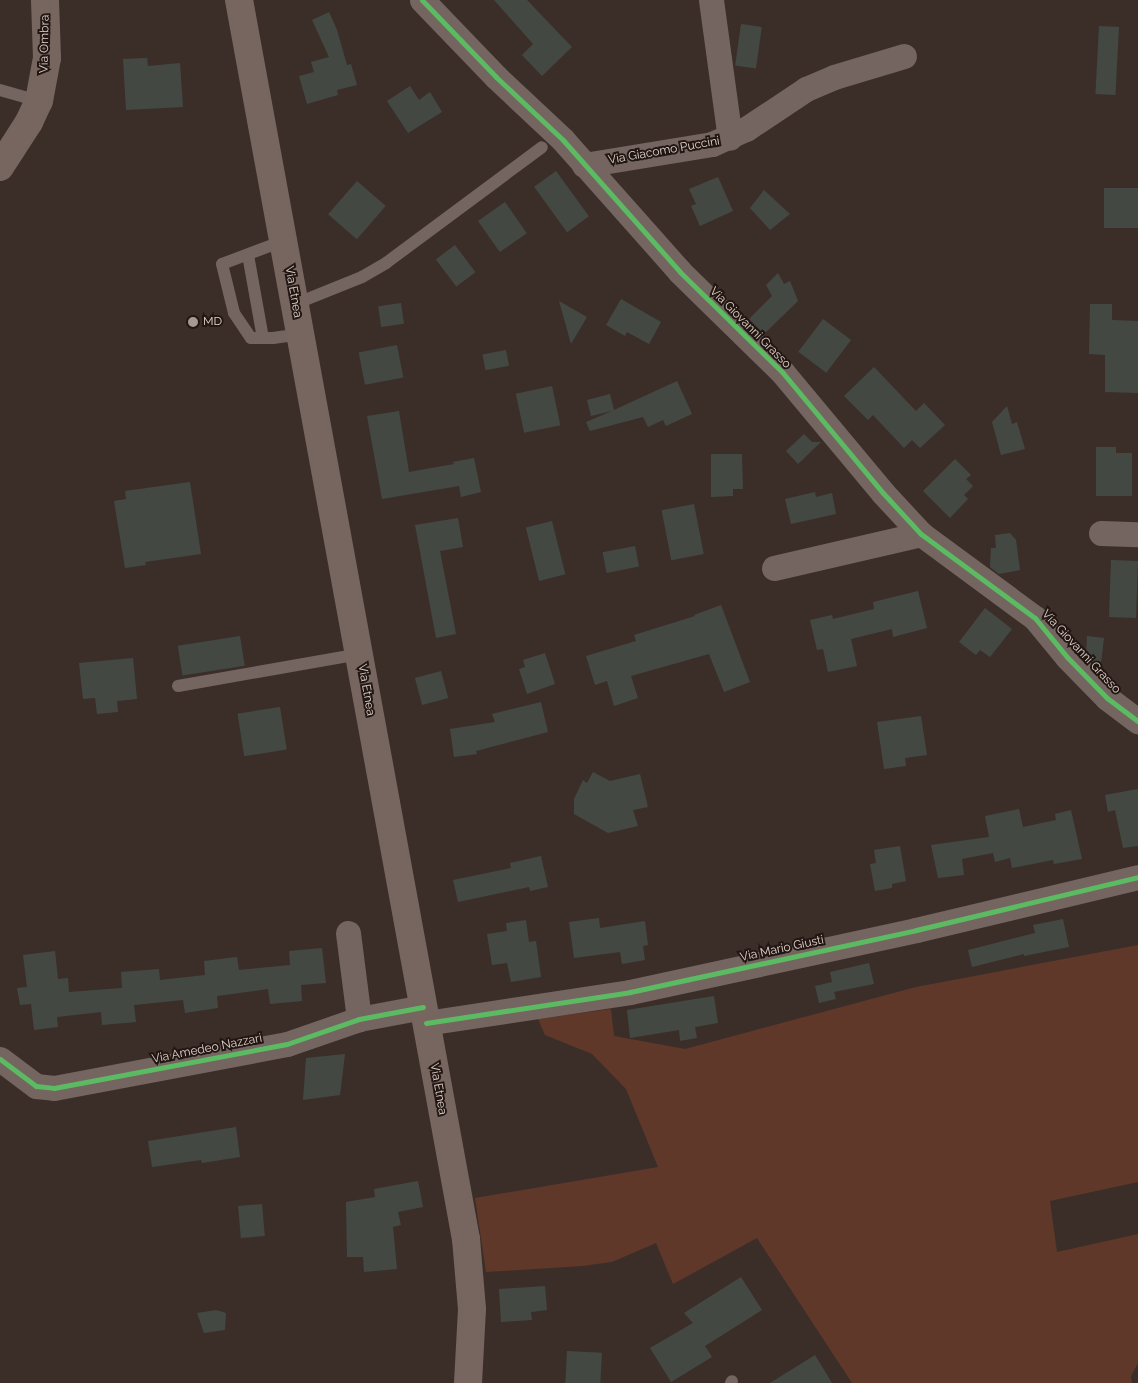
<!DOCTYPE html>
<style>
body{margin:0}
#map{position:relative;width:1138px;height:1383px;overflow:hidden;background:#3b2e29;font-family:Raleway,sans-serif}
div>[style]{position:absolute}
.green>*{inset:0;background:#5f382a}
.building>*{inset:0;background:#434942;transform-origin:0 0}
.service>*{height:12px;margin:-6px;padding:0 6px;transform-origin:6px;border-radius:6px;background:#746560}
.minor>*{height:25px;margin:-12.5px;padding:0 12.5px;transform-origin:12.5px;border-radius:12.5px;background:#746560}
.secondary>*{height:28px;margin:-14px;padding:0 14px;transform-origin:14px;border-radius:14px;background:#776660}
.cycleway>*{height:5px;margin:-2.5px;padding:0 2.5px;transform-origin:2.5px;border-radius:2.5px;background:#5cba63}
.dots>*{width:14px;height:14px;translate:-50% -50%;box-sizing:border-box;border:2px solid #211612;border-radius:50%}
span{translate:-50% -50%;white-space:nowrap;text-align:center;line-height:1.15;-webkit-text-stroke:4px #211612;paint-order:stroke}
.street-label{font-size:12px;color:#e1d1cb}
.poi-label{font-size:12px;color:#e1d1cb}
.left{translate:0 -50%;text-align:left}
</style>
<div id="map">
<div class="green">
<i style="clip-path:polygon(1138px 945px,1138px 1182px,1050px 1201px,1057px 1252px,1138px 1234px,1138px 1363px,1131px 1376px,1132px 1383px,852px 1383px,757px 1238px,673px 1284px,656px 1243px,612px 1262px,582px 1266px,486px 1272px,475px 1198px,658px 1167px,626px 1089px,592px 1054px,545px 1035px,538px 1019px,611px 1009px,614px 1036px,685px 1049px,916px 987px)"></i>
</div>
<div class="building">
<i style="clip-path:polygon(494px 0,527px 0,572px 47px,542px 76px,522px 55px,533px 44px)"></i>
<i style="clip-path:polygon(329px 12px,337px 30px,347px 65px,351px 64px,357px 85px,337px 90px,338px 95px,307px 104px,299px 76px,314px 72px,311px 62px,329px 57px,312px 20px)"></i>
<i style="left:741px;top:24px;width:21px;height:42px;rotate:8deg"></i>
<i style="left:1099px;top:26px;width:20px;height:68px;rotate:3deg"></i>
<i style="clip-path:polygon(147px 58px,148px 66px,180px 63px,183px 107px,126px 110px,123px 59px)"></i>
<i style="clip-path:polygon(410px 86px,419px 100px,430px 92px,442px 112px,408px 133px,387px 101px)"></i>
<i style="left:556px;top:171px;width:56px;height:27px;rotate:54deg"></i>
<i style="clip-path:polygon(718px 177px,733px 211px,700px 226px,691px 206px,696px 204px,689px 189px)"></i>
<i style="left:357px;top:181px;width:38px;height:44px;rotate:41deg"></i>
<i style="left:1104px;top:188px;width:34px;height:40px"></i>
<i style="clip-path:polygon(764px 190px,790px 214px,770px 230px,750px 208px)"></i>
<i style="left:505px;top:202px;width:38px;height:33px;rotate:55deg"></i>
<i style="left:455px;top:245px;width:34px;height:24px;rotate:53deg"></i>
<i style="clip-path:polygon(778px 273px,784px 284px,790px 281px,798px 301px,764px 334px,749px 319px,772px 296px,766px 285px)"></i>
<i style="clip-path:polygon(621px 299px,661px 322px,649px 344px,627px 332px,625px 336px,606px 325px)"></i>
<i style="clip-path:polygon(559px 301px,587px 317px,571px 344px)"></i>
<i style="left:401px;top:303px;width:21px;height:23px;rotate:82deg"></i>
<i style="clip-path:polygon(1090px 304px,1112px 304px,1112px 320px,1138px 321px,1138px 393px,1105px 392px,1105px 355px,1089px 354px)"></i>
<i style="left:823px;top:319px;width:35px;height:41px;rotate:37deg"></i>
<i style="left:397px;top:345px;width:33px;height:39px;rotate:79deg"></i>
<i style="left:506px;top:350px;width:16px;height:24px;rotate:79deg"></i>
<i style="clip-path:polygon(874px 367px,916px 411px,924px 403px,945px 425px,920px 448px,912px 440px,904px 448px,873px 415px,868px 420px,844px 396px)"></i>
<i style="clip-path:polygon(677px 381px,692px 414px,666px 426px,663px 420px,648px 427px,643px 417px,590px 431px,586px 422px,612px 411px,591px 416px,587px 400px,610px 394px,614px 410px)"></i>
<i style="left:552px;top:386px;width:40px;height:37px;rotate:78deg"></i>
<i style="clip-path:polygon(1007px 406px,1012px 424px,1017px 422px,1025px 449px,1001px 455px,992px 422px)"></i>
<i style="clip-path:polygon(399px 411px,409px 472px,454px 464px,453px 462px,474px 458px,481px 492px,461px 497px,459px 486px,382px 499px,367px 416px)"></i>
<i style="clip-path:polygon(804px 434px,812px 442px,821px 442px,798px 464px,786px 451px)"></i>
<i style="clip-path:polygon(1096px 447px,1116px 447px,1116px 453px,1132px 453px,1132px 496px,1096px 496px)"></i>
<i style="clip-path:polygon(711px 454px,742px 454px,743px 489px,733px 489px,733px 496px,711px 497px)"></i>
<i style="clip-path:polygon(955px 459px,971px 475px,966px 479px,973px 486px,964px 495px,968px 499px,950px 518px,923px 491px)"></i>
<i style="clip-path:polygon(190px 482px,201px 554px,145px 562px,146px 565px,125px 568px,114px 501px,126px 499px,125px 491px)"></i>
<i style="clip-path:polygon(815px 492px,816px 497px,832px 493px,836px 514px,791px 524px,785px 499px)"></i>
<i style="left:694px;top:504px;width:51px;height:33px;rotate:79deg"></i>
<i style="clip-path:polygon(458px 518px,463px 547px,440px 551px,456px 634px,436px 638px,415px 525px)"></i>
<i style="left:552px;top:521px;width:55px;height:27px;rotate:76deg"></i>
<i style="clip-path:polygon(1010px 533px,1016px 540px,1020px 570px,999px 574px,990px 567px,991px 548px,996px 548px,995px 535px)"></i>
<i style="left:635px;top:546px;width:21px;height:33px;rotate:79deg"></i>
<i style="left:1111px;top:560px;width:27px;height:57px;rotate:2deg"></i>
<i style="clip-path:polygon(918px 591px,927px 628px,893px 637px,892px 629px,851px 639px,857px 666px,828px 672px,823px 649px,817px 650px,810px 620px,832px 615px,833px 619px,874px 609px,873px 602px)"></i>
<i style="clip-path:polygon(721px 605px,750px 682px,724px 692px,709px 654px,631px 676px,638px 698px,614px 706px,607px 681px,595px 685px,586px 656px,636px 641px,634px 635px,695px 616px,694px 615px)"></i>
<i style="clip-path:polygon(985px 608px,1012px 629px,990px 657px,980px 650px,976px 655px,959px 642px)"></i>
<i style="left:240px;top:636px;width:30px;height:63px;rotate:81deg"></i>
<i style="clip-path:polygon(1087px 636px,1104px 638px,1100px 671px,1086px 656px)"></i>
<i style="clip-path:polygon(545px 653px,555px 684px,527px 694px,519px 669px,525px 667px,523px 660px)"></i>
<i style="clip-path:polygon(133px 658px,137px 699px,117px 701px,118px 712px,97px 714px,95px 698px,83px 699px,79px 663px)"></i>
<i style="left:441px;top:671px;width:28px;height:27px;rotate:75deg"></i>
<i style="clip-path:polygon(541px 702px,548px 732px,476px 751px,477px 754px,454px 757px,450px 729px,495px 722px,492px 714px)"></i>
<i style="left:280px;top:707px;width:43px;height:43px;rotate:81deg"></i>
<i style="clip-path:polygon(921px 716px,927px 755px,905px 758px,906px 766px,884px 769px,877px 722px)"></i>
<i style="clip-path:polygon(593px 772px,610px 781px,640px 774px,648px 807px,633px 810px,638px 826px,608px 833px,574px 814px,574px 799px,583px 780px,587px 783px)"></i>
<i style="clip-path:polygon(1138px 789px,1138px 846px,1123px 848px,1115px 810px,1108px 812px,1105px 795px)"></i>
<i style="clip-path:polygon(1019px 809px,1023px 827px,1056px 820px,1055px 814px,1071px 810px,1082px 859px,1054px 864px,1053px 860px,1012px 868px,1010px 858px,995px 862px,993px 853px,962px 859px,964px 875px,938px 878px,931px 845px,989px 837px,985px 816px)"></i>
<i style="clip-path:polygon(900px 846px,906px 881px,892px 884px,892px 888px,875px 891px,870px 864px,876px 863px,874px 850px)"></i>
<i style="clip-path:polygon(541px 856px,548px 887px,530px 891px,529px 887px,458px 902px,453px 880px,511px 868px,510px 863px)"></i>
<i style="clip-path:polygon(599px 918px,600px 928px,645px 921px,648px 945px,643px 946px,645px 960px,622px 964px,620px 952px,574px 958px,569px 922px)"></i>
<i style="clip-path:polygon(1063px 919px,1069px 947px,1024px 956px,1024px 954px,972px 967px,968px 950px,1035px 933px,1033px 925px)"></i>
<i style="clip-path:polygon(526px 920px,529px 942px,536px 941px,541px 977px,511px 982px,507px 963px,492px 965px,487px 934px,507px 931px,506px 923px)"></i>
<i style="clip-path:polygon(322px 948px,326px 983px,301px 985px,302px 1001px,270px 1004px,268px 989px,217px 996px,218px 1008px,185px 1013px,183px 1000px,134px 1005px,136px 1022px,102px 1025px,101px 1012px,57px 1017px,58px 1027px,34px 1030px,31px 1004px,20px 1005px,17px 988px,27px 987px,23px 955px,55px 951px,58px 979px,68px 978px,69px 992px,122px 988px,121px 972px,159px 969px,160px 980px,205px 975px,204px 961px,237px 957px,239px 970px,290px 965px,289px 951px)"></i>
<i style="clip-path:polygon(869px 963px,874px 984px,834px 992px,836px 999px,819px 1003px,815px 986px,832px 982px,830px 972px)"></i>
<i style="clip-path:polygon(714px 996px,718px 1023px,695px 1027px,697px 1038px,680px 1041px,679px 1030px,630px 1038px,627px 1010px)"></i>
<i style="clip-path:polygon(345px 1054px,340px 1095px,303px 1100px,306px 1058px)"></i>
<i style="clip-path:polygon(236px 1127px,240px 1157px,202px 1163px,201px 1160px,152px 1167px,148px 1141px)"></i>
<i style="clip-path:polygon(418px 1181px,423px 1207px,398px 1212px,401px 1225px,393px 1227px,397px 1269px,364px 1272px,363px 1257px,347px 1257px,346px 1202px,375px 1197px,374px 1189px)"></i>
<i style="left:262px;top:1204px;width:32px;height:24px;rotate:85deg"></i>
<i style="clip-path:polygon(741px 1277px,762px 1310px,705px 1346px,712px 1357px,671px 1382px,650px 1348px,693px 1323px,684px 1313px)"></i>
<i style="clip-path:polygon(545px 1286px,547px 1310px,531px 1312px,532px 1320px,501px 1322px,499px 1289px)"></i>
<i style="clip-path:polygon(216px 1310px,226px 1313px,225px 1330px,204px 1333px,197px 1313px)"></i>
<i style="left:567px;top:1351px;width:35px;height:32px;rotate:3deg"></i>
<i style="clip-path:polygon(815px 1355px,832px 1383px,770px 1383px)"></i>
</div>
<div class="service">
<i style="left:0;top:90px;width:41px;rotate:15.8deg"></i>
<i style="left:283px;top:241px;width:65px;rotate:159.3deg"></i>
<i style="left:222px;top:264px;width:50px;rotate:76.2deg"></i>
<i style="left:234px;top:313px;width:30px;rotate:56deg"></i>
<i style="left:251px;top:338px;width:22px"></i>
<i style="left:273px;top:338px;width:27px;rotate:-8deg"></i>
<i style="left:248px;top:255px;width:84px;rotate:79.8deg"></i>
<i style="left:295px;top:304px;width:72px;rotate:-21.9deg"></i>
<i style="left:362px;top:277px;width:28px;rotate:-30deg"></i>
<i style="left:386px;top:263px;width:194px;rotate:-36.6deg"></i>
<i style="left:178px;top:686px;width:184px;rotate:-10deg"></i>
<i style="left:731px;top:1383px;width:2px;rotate:-63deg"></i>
</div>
<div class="minor">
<i style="left:422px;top:0;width:107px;rotate:46.1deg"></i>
<i style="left:496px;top:77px;width:92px;rotate:43.2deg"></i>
<i style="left:563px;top:140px;width:176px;rotate:48.4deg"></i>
<i style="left:680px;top:272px;width:144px;rotate:44.4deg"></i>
<i style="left:783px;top:373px;width:156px;rotate:50.2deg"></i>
<i style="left:883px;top:493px;width:56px;rotate:47.2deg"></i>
<i style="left:921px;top:534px;width:142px;rotate:36.4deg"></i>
<i style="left:1035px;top:618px;width:50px;rotate:50.6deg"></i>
<i style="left:1067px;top:657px;width:57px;rotate:45.7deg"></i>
<i style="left:1107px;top:698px;width:39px;rotate:37deg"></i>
<i style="left:711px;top:0;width:139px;rotate:82.2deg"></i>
<i style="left:584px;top:165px;width:130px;rotate:-9.3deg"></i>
<i style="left:712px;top:144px;width:37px;rotate:-24deg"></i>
<i style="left:746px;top:129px;width:72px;rotate:-33.7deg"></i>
<i style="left:806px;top:89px;width:30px;rotate:-23deg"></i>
<i style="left:834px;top:77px;width:73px;rotate:-16.7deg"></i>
<i style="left:1101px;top:533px;width:37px;rotate:2deg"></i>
<i style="left:774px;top:568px;width:151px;rotate:-13deg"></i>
<i style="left:348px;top:933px;width:87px;rotate:82.7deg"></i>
<i style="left:426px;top:1023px;width:206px;rotate:-8.6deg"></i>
<i style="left:630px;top:992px;width:293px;rotate:-12.2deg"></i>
<i style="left:916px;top:930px;width:228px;rotate:-13.4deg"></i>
<i style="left:0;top:1059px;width:45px;rotate:36.9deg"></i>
<i style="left:36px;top:1086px;width:18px;rotate:6deg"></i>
<i style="left:54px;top:1088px;width:237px;rotate:-10.7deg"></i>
<i style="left:287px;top:1044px;width:76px;rotate:-19.1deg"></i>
<i style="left:359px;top:1019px;width:65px;rotate:-10.6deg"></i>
</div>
<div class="secondary">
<i style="left:239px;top:0;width:1260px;rotate:79.62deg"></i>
<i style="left:466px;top:1239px;width:70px;rotate:85.1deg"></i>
<i style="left:472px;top:1309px;width:74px;rotate:93.1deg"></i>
<i style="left:0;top:167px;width:54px;rotate:-57.2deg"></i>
<i style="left:29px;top:122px;width:23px;rotate:-65deg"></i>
<i style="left:39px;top:101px;width:44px;rotate:-79.5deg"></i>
<i style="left:47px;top:58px;width:58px;rotate:-92deg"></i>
</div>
<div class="cycleway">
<i style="left:422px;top:0;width:107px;rotate:46.1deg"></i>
<i style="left:496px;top:77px;width:92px;rotate:43.2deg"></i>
<i style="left:563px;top:140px;width:176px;rotate:48.4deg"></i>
<i style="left:680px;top:272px;width:144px;rotate:44.4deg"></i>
<i style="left:783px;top:373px;width:156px;rotate:50.2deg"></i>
<i style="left:883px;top:493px;width:56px;rotate:47.2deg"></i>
<i style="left:921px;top:534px;width:142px;rotate:36.4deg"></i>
<i style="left:1035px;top:618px;width:50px;rotate:50.6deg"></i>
<i style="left:1067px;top:657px;width:57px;rotate:45.7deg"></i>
<i style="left:1107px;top:698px;width:39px;rotate:37deg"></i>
<i style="left:426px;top:1023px;width:206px;rotate:-8.6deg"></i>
<i style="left:630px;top:992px;width:293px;rotate:-12.2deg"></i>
<i style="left:916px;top:930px;width:228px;rotate:-13.4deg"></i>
<i style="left:0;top:1059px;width:45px;rotate:36.9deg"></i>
<i style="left:36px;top:1086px;width:18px;rotate:6deg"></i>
<i style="left:54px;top:1088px;width:237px;rotate:-10.7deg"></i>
<i style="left:287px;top:1044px;width:76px;rotate:-19.1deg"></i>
<i style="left:359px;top:1019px;width:65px;rotate:-10.6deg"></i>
</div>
<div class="dots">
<i style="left:193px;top:322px;background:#a79892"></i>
</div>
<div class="street-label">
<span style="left:45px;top:44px;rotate:-89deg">Via Ombra</span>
<span style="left:664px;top:151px;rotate:-10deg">Via Giacomo Puccini</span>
<span style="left:293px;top:292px;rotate:80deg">Via Etnea</span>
<span style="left:750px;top:328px;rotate:45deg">Via Giovanni Grasso</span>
<span style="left:1081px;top:652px;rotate:47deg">Via Giovanni Grasso</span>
<span style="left:366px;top:690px;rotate:80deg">Via Etnea</span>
<span style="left:782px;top:949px;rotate:-12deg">Via Mario Giusti</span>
<span style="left:207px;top:1049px;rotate:-11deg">Via Amedeo Nazzari</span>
<span style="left:438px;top:1089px;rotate:80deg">Via Etnea</span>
</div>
<div class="poi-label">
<span class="left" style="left:203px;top:322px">MD</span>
</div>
</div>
